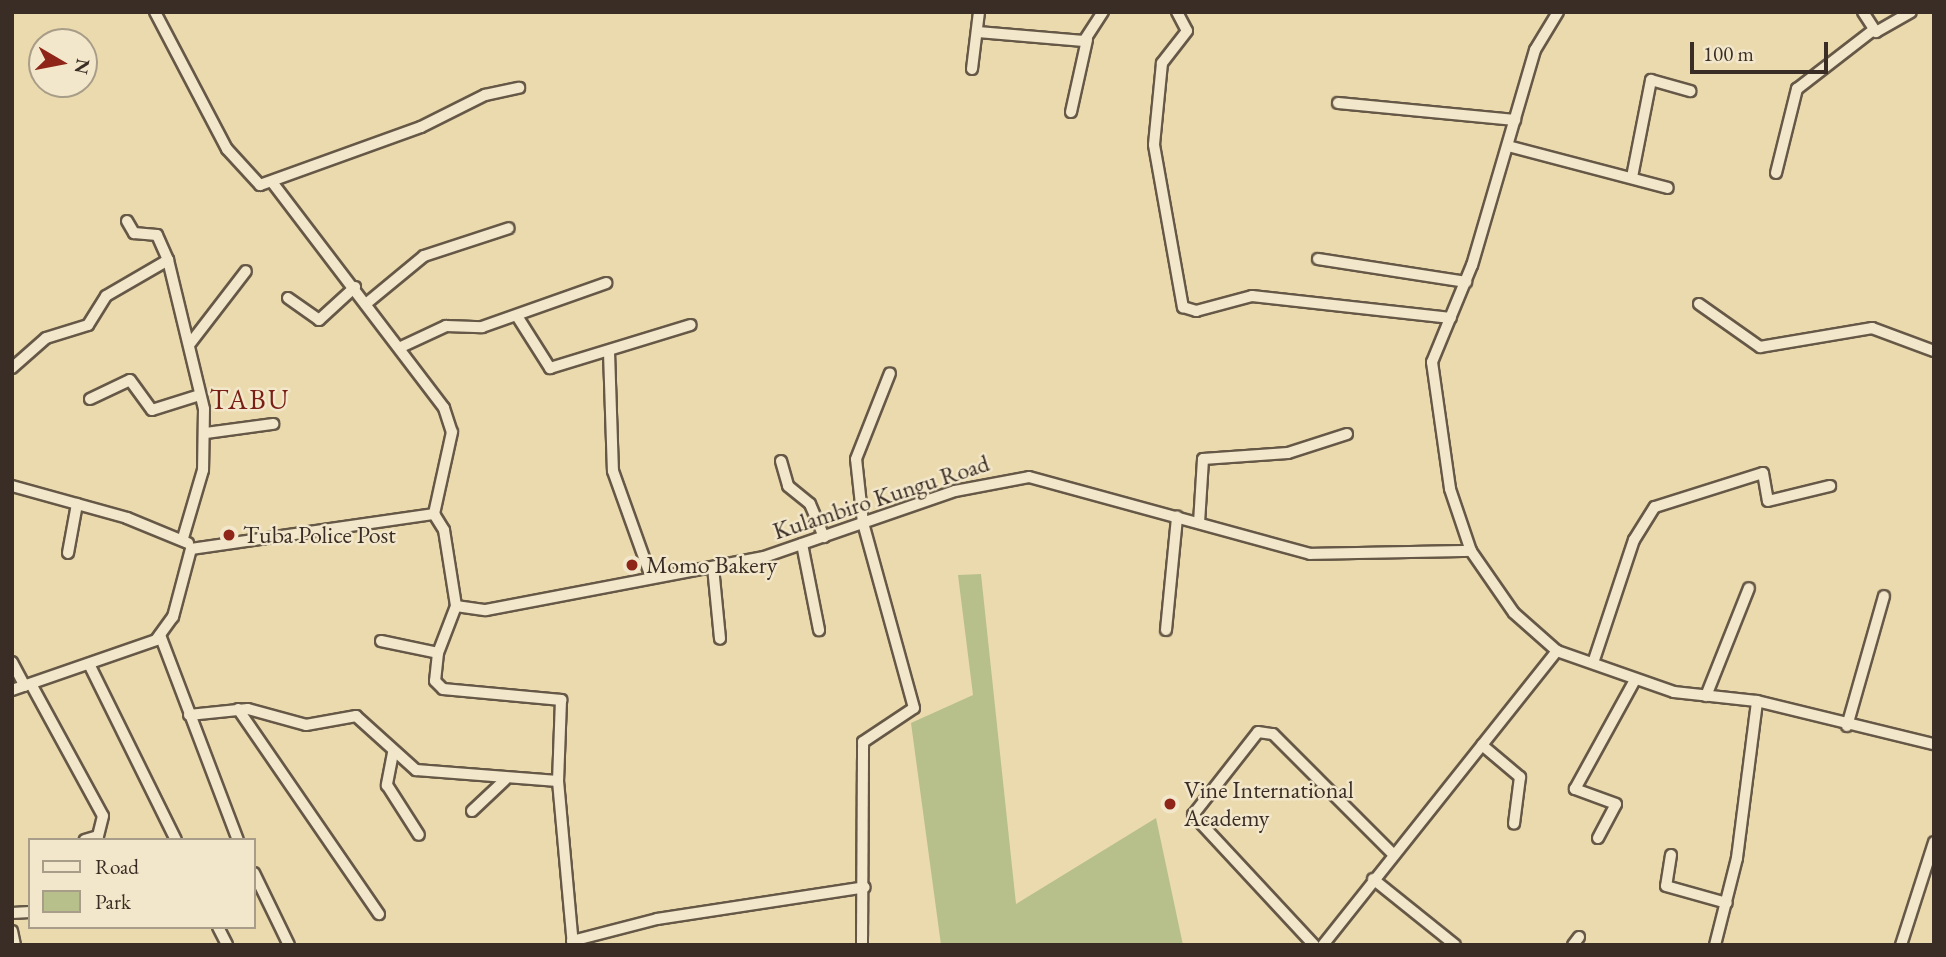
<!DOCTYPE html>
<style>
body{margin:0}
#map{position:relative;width:1946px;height:957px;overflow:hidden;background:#ebdaae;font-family:"EB Garamond",serif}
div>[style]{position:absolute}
.green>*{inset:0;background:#b7c08a}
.roads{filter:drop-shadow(2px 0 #665847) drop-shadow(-2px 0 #665847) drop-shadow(0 2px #665847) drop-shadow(0 -2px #665847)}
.street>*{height:10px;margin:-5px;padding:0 5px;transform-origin:5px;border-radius:5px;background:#f2e7ca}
.dots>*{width:19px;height:19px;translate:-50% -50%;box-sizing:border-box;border:4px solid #f2e7ca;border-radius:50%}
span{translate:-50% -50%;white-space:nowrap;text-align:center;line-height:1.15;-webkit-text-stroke:5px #f2e7ca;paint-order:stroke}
.street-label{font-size:24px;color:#3a2d25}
.poi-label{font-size:24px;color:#3a2d25}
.left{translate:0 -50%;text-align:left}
.quarter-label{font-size:28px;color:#7a1f14;letter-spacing:2px}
.frame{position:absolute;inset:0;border:14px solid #3a2d25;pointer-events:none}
.legend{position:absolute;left:28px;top:838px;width:228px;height:91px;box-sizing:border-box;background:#f2e7ca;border:2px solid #a89d88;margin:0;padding:9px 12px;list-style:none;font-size:21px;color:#3a2d25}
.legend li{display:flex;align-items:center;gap:14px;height:35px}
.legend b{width:35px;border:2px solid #a89d88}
.north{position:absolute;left:28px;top:28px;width:70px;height:70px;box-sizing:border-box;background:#f2e7ca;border:2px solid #a89d88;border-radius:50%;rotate:100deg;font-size:19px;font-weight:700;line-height:28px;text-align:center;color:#3a2d25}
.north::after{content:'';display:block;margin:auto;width:24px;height:32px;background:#8f2418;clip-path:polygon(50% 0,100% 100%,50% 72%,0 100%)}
.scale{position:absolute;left:1690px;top:42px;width:138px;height:32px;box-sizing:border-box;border:4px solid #3a2d25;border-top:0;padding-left:9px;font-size:21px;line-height:24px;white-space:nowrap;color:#3a2d25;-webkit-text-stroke:5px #f2e7ca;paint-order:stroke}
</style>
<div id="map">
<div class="green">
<i style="clip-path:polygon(981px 574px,1016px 904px,1156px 818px,1183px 945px,941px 945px,911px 723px,973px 695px,958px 575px)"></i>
</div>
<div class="roads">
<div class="street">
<i style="left:155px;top:12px;width:155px;rotate:62.3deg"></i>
<i style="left:227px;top:149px;width:49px;rotate:47.5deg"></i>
<i style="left:260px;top:185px;width:171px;rotate:-19.8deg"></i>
<i style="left:421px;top:127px;width:72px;rotate:-26.6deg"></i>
<i style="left:485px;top:95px;width:35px;rotate:-12deg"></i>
<i style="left:1177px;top:12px;width:21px;rotate:62deg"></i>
<i style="left:1187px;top:31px;width:41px;rotate:128deg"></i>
<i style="left:1162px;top:63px;width:82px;rotate:95.6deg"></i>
<i style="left:1154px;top:145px;width:165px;rotate:79.9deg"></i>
<i style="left:1183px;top:307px;width:14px;rotate:17deg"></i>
<i style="left:1196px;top:311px;width:58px;rotate:-15deg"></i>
<i style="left:1252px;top:296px;width:200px;rotate:6.3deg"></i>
<i style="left:1558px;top:12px;width:44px;rotate:121.2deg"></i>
<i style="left:1535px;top:50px;width:224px;rotate:106.3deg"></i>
<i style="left:1472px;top:265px;width:105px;rotate:112.4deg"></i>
<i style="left:1432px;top:362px;width:128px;rotate:81.9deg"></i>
<i style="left:1450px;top:489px;width:65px;rotate:71.3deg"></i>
<i style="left:1471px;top:551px;width:75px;rotate:55.3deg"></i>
<i style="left:1514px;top:613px;width:57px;rotate:41.5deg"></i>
<i style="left:1557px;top:651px;width:124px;rotate:19.3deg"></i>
<i style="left:1674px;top:692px;width:83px;rotate:6.2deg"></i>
<i style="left:1757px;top:701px;width:182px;rotate:13.7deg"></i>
<i style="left:1863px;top:12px;width:24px;rotate:57deg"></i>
<i style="left:1876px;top:32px;width:40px;rotate:-29.7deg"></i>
<i style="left:978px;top:32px;width:106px;rotate:4.9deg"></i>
<i style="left:1084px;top:41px;width:35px;rotate:-57deg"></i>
<i style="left:972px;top:69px;width:57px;rotate:-83deg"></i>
<i style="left:1338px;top:103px;width:178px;rotate:5.5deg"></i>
<i style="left:1071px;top:112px;width:74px;rotate:-77.5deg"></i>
<i style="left:1508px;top:146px;width:165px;rotate:14.7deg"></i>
<i style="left:1776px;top:173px;width:87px;rotate:-76deg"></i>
<i style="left:1797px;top:89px;width:95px;rotate:-37.7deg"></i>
<i style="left:1632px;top:177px;width:99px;rotate:-78.9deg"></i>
<i style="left:1651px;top:80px;width:41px;rotate:15.8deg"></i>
<i style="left:272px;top:182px;width:284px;rotate:52.7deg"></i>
<i style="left:444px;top:408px;width:25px;rotate:72deg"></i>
<i style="left:452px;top:432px;width:84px;rotate:102.4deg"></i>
<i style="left:127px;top:221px;width:14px;rotate:60deg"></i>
<i style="left:134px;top:233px;width:23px;rotate:5deg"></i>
<i style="left:157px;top:235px;width:27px;rotate:66deg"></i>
<i style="left:168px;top:260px;width:153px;rotate:76.4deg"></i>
<i style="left:204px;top:409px;width:61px;rotate:90.9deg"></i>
<i style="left:203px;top:470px;width:71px;rotate:106.4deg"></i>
<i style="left:1318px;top:259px;width:150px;rotate:8.8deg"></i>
<i style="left:288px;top:298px;width:38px;rotate:35deg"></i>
<i style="left:319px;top:320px;width:49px;rotate:-42.5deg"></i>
<i style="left:367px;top:303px;width:74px;rotate:-39.5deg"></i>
<i style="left:424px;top:256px;width:89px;rotate:-18.2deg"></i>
<i style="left:1699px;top:304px;width:75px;rotate:35.2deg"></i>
<i style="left:1760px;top:347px;width:114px;rotate:-9.6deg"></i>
<i style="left:1872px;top:328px;width:66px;rotate:20.4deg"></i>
<i style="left:517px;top:316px;width:62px;rotate:57.6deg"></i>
<i style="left:550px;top:368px;width:147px;rotate:-17deg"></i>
<i style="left:189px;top:345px;width:93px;rotate:-52.4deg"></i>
<i style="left:401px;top:347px;width:50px;rotate:-25deg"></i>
<i style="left:446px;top:326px;width:36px;rotate:2deg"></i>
<i style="left:482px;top:327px;width:132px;rotate:-19.5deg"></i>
<i style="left:609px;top:352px;width:119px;rotate:88.1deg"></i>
<i style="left:613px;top:471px;width:113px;rotate:70.3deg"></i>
<i style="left:12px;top:368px;width:45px;rotate:-41.4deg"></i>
<i style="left:46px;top:338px;width:44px;rotate:-17.2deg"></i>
<i style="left:88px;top:325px;width:34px;rotate:-58deg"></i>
<i style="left:106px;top:296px;width:72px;rotate:-30.1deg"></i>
<i style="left:90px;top:399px;width:44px;rotate:-25.4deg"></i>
<i style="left:130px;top:380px;width:37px;rotate:54deg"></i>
<i style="left:152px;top:410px;width:50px;rotate:-17.4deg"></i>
<i style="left:206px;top:433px;width:68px;rotate:-7.7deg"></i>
<i style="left:781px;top:461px;width:26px;rotate:74deg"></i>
<i style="left:788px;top:486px;width:28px;rotate:39deg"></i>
<i style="left:810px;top:504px;width:36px;rotate:67deg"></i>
<i style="left:12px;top:486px;width:119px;rotate:15.5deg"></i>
<i style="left:127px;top:518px;width:66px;rotate:22.3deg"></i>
<i style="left:1199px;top:523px;width:64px;rotate:-86.4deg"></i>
<i style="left:1203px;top:459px;width:85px;rotate:-4deg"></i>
<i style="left:1288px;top:453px;width:62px;rotate:-17.9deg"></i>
<i style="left:802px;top:544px;width:88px;rotate:78.8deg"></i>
<i style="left:191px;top:549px;width:246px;rotate:-8.2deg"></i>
<i style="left:434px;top:514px;width:19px;rotate:58deg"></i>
<i style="left:444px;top:530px;width:77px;rotate:81deg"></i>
<i style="left:456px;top:606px;width:30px;rotate:8deg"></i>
<i style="left:486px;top:610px;width:283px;rotate:-10.8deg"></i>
<i style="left:764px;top:557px;width:202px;rotate:-19.1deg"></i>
<i style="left:955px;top:491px;width:75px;rotate:-10.7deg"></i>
<i style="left:1029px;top:477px;width:291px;rotate:15.3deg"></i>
<i style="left:1310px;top:554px;width:161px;rotate:-1.1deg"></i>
<i style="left:68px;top:553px;width:50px;rotate:-79.6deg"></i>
<i style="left:713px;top:567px;width:72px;rotate:84.4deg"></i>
<i style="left:1166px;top:630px;width:114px;rotate:-84.4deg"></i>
<i style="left:160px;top:635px;width:219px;rotate:69.2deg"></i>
<i style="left:381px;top:641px;width:58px;rotate:11.9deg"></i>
<i style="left:438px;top:653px;width:50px;rotate:-69deg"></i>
<i style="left:438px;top:653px;width:28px;rotate:96deg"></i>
<i style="left:435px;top:681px;width:11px;rotate:45deg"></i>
<i style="left:443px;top:689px;width:119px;rotate:5.3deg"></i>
<i style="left:561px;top:700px;width:81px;rotate:92.1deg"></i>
<i style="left:12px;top:662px;width:27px;rotate:62deg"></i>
<i style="left:1593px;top:663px;width:130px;rotate:-71.6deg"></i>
<i style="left:1634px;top:540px;width:39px;rotate:-58deg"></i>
<i style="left:1655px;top:507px;width:113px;rotate:-17.5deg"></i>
<i style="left:1763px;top:473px;width:28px;rotate:80deg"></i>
<i style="left:1768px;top:501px;width:64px;rotate:-13.6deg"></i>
<i style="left:89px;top:664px;width:196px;rotate:63.7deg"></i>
<i style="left:31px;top:684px;width:150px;rotate:61.4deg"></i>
<i style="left:103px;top:816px;width:21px;rotate:104deg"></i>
<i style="left:98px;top:836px;width:14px;rotate:163deg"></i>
<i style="left:12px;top:690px;width:152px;rotate:-19.1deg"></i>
<i style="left:156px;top:640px;width:29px;rotate:-54deg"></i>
<i style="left:173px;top:617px;width:70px;rotate:-75.2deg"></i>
<i style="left:1706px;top:696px;width:116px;rotate:-68.3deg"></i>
<i style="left:238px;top:709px;width:249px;rotate:55.5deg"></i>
<i style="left:189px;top:715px;width:59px;rotate:-5.8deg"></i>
<i style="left:248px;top:709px;width:60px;rotate:15.4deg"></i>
<i style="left:306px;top:725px;width:51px;rotate:-10.2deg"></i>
<i style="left:356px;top:716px;width:81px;rotate:42deg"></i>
<i style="left:416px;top:770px;width:142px;rotate:4.4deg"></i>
<i style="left:558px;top:781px;width:165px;rotate:84.8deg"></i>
<i style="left:1847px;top:726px;width:135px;rotate:-74.1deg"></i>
<i style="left:1482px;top:745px;width:50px;rotate:40.1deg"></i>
<i style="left:1520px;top:777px;width:47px;rotate:97.3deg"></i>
<i style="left:393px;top:753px;width:33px;rotate:101deg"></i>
<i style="left:387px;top:785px;width:59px;rotate:57.4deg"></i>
<i style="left:472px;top:811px;width:45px;rotate:-43.2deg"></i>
<i style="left:1598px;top:838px;width:38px;rotate:-62deg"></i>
<i style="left:1616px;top:804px;width:44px;rotate:-159.9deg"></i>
<i style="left:1575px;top:789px;width:124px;rotate:-61.2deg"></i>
<i style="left:1671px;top:855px;width:31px;rotate:99deg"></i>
<i style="left:1666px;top:886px;width:63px;rotate:15.6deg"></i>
<i style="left:254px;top:873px;width:80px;rotate:64.1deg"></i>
<i style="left:1373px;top:879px;width:105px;rotate:38.8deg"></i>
<i style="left:12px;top:913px;width:18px;rotate:-3deg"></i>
<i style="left:218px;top:927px;width:20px;rotate:63deg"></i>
<i style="left:12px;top:931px;width:14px;rotate:78deg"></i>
<i style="left:572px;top:941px;width:88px;rotate:-14.5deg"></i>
<i style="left:657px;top:919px;width:210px;rotate:-8.7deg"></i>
<i style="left:862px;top:945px;width:203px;rotate:-89.7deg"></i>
<i style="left:863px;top:742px;width:61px;rotate:-33.7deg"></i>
<i style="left:914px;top:708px;width:192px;rotate:-105.4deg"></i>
<i style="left:863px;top:523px;width:64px;rotate:-96.2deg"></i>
<i style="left:856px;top:459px;width:92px;rotate:-68.4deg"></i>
<i style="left:1314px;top:945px;width:178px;rotate:-132.9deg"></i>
<i style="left:1193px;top:815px;width:105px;rotate:-51.9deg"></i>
<i style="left:1258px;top:732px;width:15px;rotate:8deg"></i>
<i style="left:1273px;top:734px;width:171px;rotate:45deg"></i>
<i style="left:1323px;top:945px;width:376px;rotate:-51.5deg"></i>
<i style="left:1573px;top:945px;width:10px;rotate:-53deg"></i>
<i style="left:1715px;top:945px;width:90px;rotate:-75.8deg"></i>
<i style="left:1737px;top:858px;width:158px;rotate:-82.7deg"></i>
<i style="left:1901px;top:945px;width:108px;rotate:-72.2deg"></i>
</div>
</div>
<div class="dots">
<i style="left:229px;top:535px;background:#8f2418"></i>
<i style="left:632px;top:565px;background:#8f2418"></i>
<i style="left:1170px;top:804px;background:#8f2418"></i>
</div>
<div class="street-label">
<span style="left:881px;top:497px;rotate:-18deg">Kulambiro Kungu Road</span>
</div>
<div class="poi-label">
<span class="left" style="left:243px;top:535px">Tuba Police Post</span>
<span class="left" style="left:646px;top:565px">Momo Bakery</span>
<span class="left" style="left:1184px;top:804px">Vine International<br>Academy</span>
</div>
<div class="quarter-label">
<span style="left:250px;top:399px">TABU</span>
</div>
<div class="frame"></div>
<ul class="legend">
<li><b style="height:9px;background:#f2e7ca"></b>Road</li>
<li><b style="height:19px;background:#b7c08a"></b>Park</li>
</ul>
<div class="north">N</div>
<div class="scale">100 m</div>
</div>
